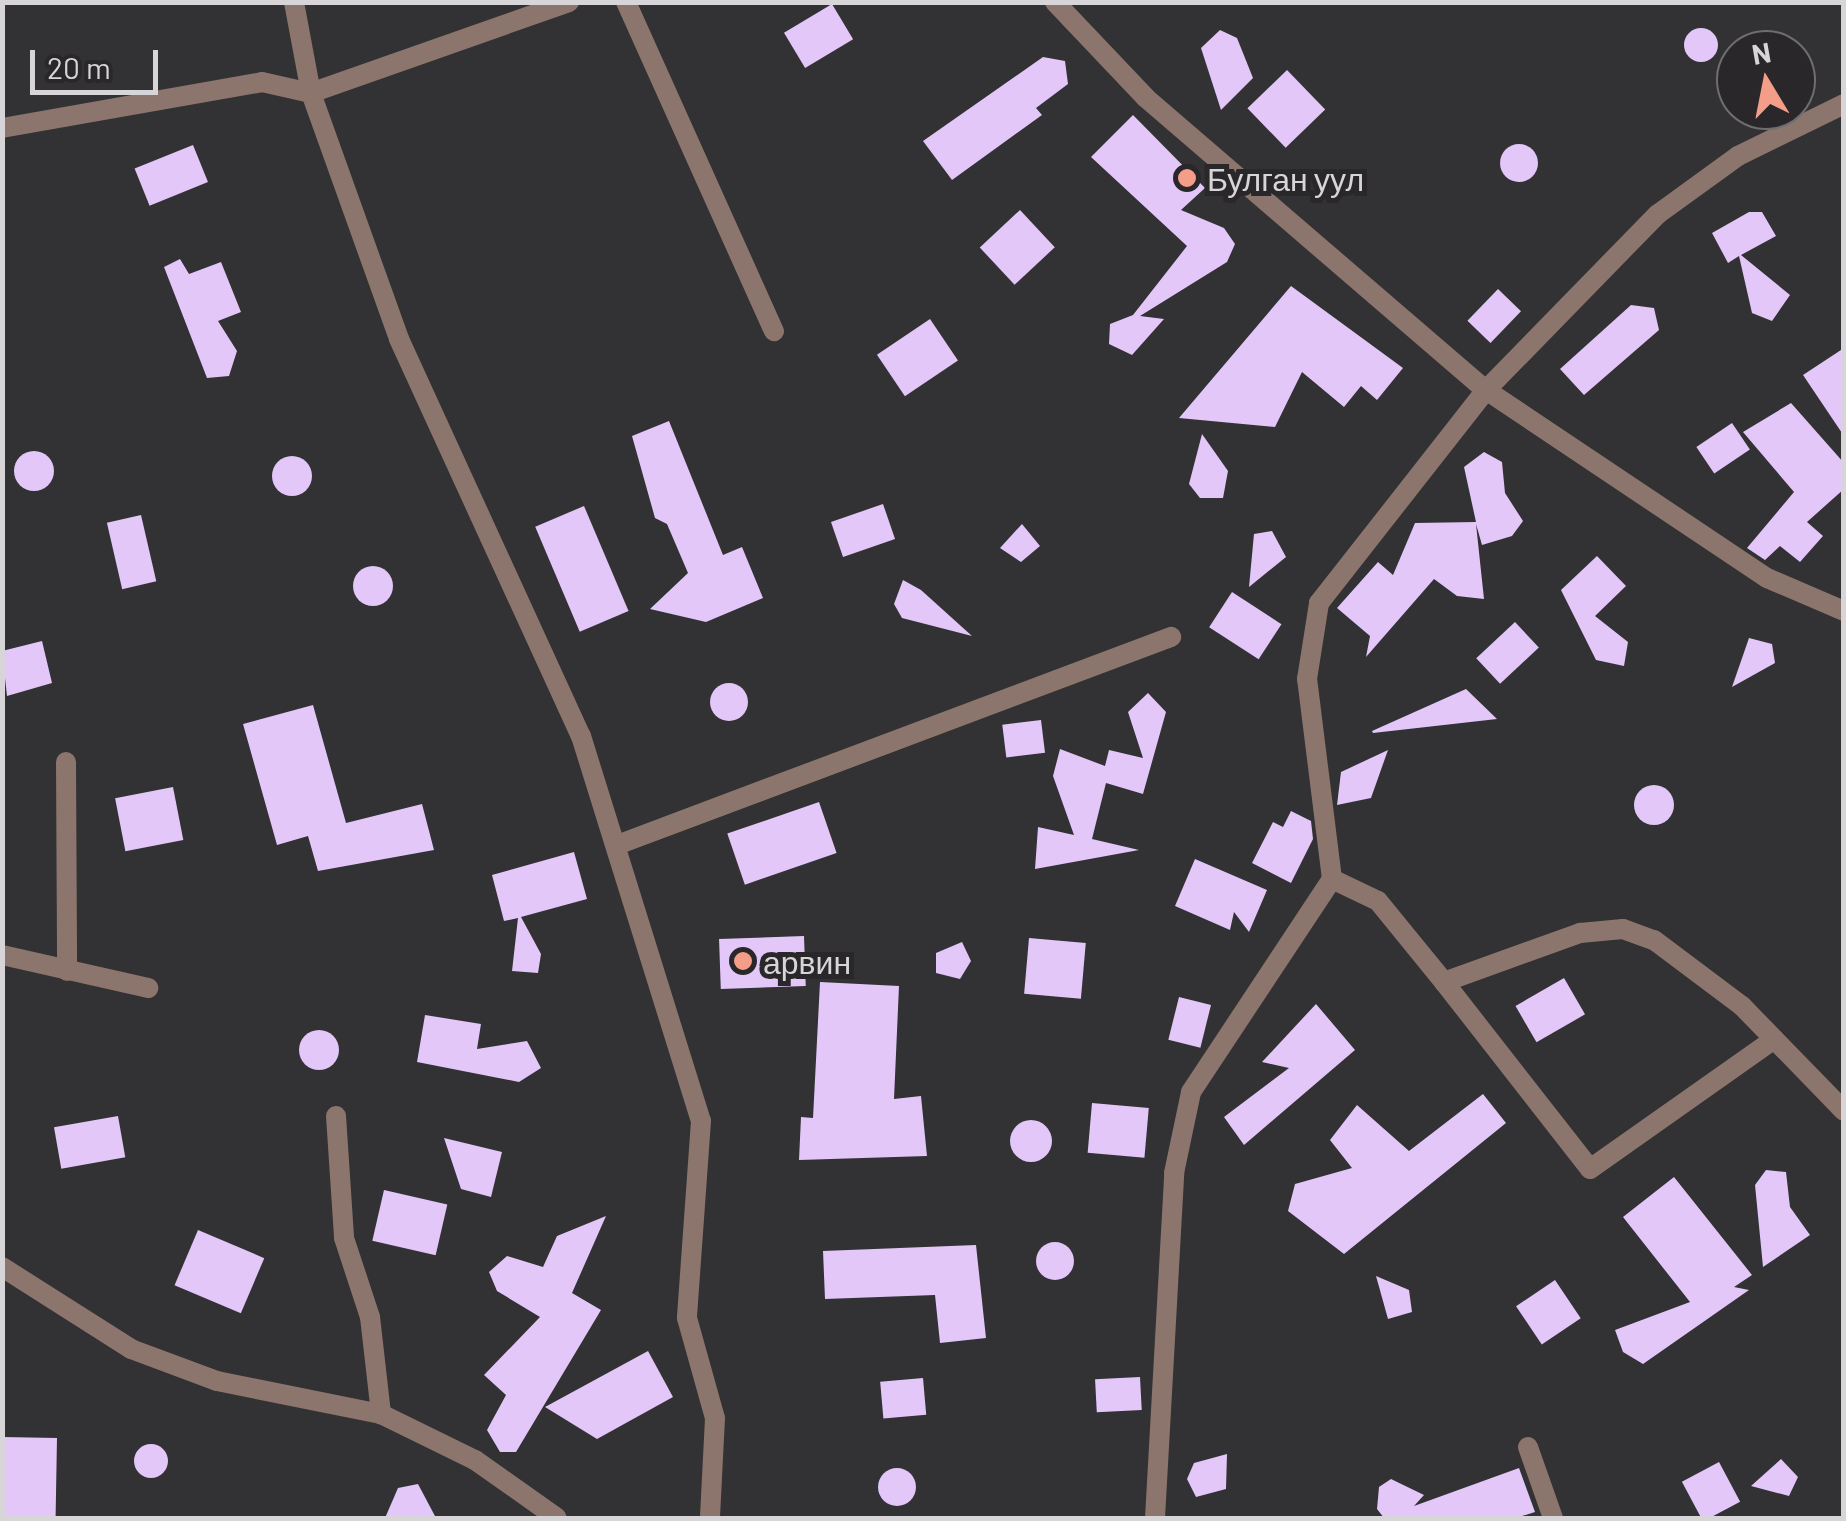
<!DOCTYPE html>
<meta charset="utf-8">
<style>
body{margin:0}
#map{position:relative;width:1846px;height:1521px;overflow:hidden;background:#323134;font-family:Barlow,sans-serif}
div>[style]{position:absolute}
.building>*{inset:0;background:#e2c7f8;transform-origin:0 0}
.round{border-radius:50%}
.minor>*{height:20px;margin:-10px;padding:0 10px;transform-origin:10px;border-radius:10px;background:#8c756c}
.dots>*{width:28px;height:28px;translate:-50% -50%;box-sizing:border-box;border:5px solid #29272a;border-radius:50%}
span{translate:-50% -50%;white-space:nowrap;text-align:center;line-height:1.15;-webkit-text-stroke:10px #29272a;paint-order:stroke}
.poi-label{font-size:32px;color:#d7d5d8}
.left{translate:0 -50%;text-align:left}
.frame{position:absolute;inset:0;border:5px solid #d7d5d8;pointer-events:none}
.north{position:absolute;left:1716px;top:30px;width:100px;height:100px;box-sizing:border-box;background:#29272a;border:2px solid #6f6d70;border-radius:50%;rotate:350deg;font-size:28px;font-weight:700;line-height:40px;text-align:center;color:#d7d5d8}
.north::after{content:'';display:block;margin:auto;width:35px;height:45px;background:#f49e89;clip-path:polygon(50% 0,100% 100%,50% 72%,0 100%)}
.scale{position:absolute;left:30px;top:50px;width:128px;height:45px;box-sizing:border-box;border:5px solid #d7d5d8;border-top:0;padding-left:12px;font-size:30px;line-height:35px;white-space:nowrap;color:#d7d5d8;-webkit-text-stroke:8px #29272a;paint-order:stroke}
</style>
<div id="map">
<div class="building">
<i style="left:832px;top:4px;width:41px;height:56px;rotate:59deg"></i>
<i class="round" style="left:1684px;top:28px;width:34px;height:34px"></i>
<i style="clip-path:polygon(1220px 30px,1237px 38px,1253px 78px,1221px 110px,1201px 48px)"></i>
<i style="clip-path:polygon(1043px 57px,1065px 61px,1068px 84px,1036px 108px,1042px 115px,952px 180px,923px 141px)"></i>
<i style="left:1287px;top:70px;width:55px;height:55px;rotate:46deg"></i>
<i style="clip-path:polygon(1133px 115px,1205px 188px,1181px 210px,1224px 228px,1235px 244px,1227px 262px,1140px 316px,1164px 319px,1132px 355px,1109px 344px,1110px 324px,1133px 315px,1187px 246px,1091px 157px)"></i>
<i class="round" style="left:1500px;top:144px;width:38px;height:38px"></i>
<i style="left:193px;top:145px;width:40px;height:63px;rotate:68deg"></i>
<i style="left:1020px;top:210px;width:51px;height:55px;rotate:47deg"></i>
<i style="clip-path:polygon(1749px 212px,1762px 212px,1776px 236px,1741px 255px,1790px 295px,1772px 321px,1752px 313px,1739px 256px,1728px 263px,1712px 233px)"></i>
<i style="clip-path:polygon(180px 259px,189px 274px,221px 262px,241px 312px,218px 321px,237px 351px,229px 376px,207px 378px,164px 267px)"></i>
<i style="clip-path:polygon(1291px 286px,1403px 368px,1377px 400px,1361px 386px,1344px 407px,1302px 372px,1275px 427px,1179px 418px)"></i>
<i style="left:1498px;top:289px;width:32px;height:44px;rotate:44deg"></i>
<i style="clip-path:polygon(1631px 305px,1654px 308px,1659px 330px,1584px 395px,1560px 369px)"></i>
<i style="left:930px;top:319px;width:50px;height:64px;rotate:56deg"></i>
<i style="clip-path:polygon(1844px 348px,1844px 436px,1803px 375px)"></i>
<i style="clip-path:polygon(1791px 403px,1844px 463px,1844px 489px,1807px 522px,1823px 536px,1800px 562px,1780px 546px,1765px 560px,1747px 548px,1794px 492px,1743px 432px)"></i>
<i style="clip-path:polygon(669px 421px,723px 555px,742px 547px,763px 598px,706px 622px,650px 609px,688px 573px,667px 524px,655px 518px,632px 436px)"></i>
<i style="left:1732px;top:423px;width:32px;height:43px;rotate:56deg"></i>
<i style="clip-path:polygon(1202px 434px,1228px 471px,1223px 498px,1200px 498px,1189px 484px)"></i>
<i class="round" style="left:14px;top:451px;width:40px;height:40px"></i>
<i style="clip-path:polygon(1484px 452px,1502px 462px,1505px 493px,1523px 521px,1512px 536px,1482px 545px,1476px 524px,1484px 599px,1457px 596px,1434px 579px,1366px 657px,1370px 636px,1337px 608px,1378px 562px,1393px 575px,1415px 523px,1476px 522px,1464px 467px)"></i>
<i class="round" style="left:272px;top:456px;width:40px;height:40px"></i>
<i style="left:883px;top:504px;width:37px;height:55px;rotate:71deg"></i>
<i style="left:584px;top:506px;width:114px;height:53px;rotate:67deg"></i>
<i style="left:141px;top:515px;width:68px;height:35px;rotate:77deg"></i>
<i style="clip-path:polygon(1022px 524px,1040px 546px,1021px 562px,1000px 548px)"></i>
<i style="clip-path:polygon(1272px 531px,1286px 557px,1249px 587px,1254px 534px)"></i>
<i style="clip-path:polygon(1597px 556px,1626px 586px,1595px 616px,1628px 642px,1624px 666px,1596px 660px,1561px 590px)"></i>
<i class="round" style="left:353px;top:566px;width:40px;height:40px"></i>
<i style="clip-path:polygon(903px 580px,921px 590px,972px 636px,902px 618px,894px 604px)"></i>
<i style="left:1232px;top:592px;width:59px;height:42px;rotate:33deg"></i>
<i style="left:1515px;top:622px;width:35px;height:53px;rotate:47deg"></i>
<i style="clip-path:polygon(1749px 638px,1772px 644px,1775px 663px,1732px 687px)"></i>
<i style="clip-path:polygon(42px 641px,52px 683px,7px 696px,2px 651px)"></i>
<i class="round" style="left:710px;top:683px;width:38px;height:38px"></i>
<i style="clip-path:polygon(1466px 689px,1497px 719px,1373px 733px,1372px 731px)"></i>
<i style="clip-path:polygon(1148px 693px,1166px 712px,1143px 794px,1106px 783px,1092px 839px,1139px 850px,1035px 869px,1038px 827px,1074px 835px,1053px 776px,1060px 749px,1105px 766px,1109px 750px,1143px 758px,1128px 712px)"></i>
<i style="clip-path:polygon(313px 705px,346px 823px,422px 804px,434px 850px,318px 871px,308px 836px,277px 845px,243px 724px)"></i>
<i style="left:1041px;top:720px;width:33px;height:39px;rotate:83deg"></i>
<i style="clip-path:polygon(1388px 750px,1371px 798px,1337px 805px,1341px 772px)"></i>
<i class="round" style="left:1634px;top:785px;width:40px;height:40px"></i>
<i style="left:173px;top:787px;width:54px;height:59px;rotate:79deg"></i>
<i style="left:819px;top:802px;width:54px;height:97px;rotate:71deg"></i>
<i style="clip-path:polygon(1291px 811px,1311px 821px,1313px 839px,1291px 883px,1252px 863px,1273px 822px,1283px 827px)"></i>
<i style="clip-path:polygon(574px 852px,587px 899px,521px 917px,541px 954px,538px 973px,512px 971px,518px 918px,504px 921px,492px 875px)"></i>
<i style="clip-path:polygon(1195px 859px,1267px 890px,1249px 932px,1234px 912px,1230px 930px,1175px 906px)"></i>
<i style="left:804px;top:936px;width:50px;height:85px;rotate:88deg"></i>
<i style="left:1029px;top:938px;width:57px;height:56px;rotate:5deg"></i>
<i style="clip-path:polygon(962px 942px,971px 961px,960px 979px,936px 973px,936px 953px)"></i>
<i style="left:1564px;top:978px;width:42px;height:56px;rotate:60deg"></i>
<i style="clip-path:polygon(820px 982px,899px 986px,894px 1099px,921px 1096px,927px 1156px,799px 1160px,801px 1117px,813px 1118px)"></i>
<i style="left:1179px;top:997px;width:33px;height:44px;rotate:14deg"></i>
<i style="clip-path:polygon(1316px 1004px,1355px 1050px,1244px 1145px,1224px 1117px,1289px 1068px,1262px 1062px)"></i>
<i style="clip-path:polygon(425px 1015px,481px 1024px,477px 1049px,527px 1041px,541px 1068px,519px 1082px,417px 1062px)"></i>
<i class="round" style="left:299px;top:1030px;width:40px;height:40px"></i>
<i style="clip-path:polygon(1483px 1094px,1506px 1123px,1344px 1254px,1288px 1211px,1295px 1184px,1352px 1168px,1330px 1140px,1357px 1105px,1409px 1151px)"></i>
<i style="left:1092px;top:1103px;width:57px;height:50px;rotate:5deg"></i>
<i style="left:118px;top:1116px;width:42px;height:65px;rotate:80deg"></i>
<i class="round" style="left:1010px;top:1120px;width:42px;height:42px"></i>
<i style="clip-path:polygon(444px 1138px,502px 1152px,491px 1197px,461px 1189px)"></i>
<i style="clip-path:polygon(1766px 1170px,1786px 1172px,1790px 1207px,1810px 1235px,1763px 1267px,1755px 1185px)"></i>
<i style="clip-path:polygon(1674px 1177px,1752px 1275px,1734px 1287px,1749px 1290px,1643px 1364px,1623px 1352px,1615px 1330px,1690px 1302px,1623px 1217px)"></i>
<i style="left:384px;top:1190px;width:65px;height:52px;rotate:13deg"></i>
<i style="clip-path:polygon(606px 1216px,572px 1293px,601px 1310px,516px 1452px,500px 1452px,487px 1430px,506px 1395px,484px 1375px,540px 1317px,497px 1291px,489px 1272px,507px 1256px,543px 1267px,557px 1236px)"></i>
<i style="left:198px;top:1230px;width:72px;height:60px;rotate:23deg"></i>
<i class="round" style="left:1036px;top:1242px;width:38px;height:38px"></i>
<i style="clip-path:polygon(976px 1245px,986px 1338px,940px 1343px,935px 1295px,825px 1299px,823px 1251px)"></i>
<i style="clip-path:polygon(1376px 1276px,1409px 1290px,1412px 1312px,1388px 1319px)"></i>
<i style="left:1555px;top:1280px;width:46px;height:47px;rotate:56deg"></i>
<i style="clip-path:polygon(648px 1351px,673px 1397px,597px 1439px,545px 1407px)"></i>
<i style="left:1140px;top:1377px;width:33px;height:45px;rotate:87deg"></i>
<i style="left:923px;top:1378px;width:37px;height:43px;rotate:85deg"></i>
<i style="left:2px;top:1437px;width:55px;height:81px;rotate:1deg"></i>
<i class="round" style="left:134px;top:1444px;width:34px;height:34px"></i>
<i style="clip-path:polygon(1227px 1454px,1226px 1489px,1196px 1497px,1187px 1479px,1194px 1463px)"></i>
<i style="clip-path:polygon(1781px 1459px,1798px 1477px,1789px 1496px,1751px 1486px)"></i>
<i style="left:1719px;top:1462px;width:45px;height:42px;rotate:62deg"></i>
<i class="round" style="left:878px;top:1468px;width:38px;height:38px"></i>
<i style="clip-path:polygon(1519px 1468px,1535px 1512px,1516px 1518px,1384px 1518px,1377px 1509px,1379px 1487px,1391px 1479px,1424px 1495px,1414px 1506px)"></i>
<i style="clip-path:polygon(418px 1484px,436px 1518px,385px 1518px,398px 1488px)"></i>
</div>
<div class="minor">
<i style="left:569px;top:2px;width:274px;rotate:160.6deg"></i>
<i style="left:311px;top:93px;width:261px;rotate:70.3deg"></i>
<i style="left:399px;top:339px;width:437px;rotate:65.4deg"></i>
<i style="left:581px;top:736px;width:403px;rotate:72.7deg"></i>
<i style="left:701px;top:1121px;width:197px;rotate:94.1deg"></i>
<i style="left:687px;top:1318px;width:104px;rotate:74.4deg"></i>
<i style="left:715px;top:1418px;width:100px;rotate:92.9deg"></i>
<i style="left:626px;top:2px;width:361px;rotate:65.8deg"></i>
<i style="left:1055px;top:2px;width:132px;rotate:46.5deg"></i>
<i style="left:1146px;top:98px;width:448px;rotate:40.7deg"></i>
<i style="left:1486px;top:390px;width:338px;rotate:33.8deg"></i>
<i style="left:1767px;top:578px;width:84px;rotate:23.2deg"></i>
<i style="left:2px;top:128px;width:264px;rotate:-10deg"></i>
<i style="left:262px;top:82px;width:50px;rotate:12.7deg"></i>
<i style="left:311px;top:93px;width:93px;rotate:-100.6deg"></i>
<i style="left:66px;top:762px;width:209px;rotate:89.7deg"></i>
<i style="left:617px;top:845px;width:592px;rotate:-20.58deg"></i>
<i style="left:1332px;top:879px;width:51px;rotate:25.6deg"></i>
<i style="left:1378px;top:901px;width:104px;rotate:50.8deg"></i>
<i style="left:1444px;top:982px;width:145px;rotate:-19.8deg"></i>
<i style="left:1580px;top:933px;width:43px;rotate:-5.3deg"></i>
<i style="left:1623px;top:929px;width:33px;rotate:20deg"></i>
<i style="left:1654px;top:940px;width:110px;rotate:36.9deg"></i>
<i style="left:1742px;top:1006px;width:146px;rotate:45.8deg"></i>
<i style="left:2px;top:955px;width:150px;rotate:12.7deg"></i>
<i style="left:1444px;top:982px;width:237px;rotate:52deg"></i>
<i style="left:1590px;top:1169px;width:225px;rotate:-35.2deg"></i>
<i style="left:336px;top:1116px;width:122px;rotate:86.2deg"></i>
<i style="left:344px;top:1238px;width:83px;rotate:71.8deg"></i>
<i style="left:370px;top:1317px;width:98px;rotate:83.5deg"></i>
<i style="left:2px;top:1267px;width:153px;rotate:32.4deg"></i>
<i style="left:131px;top:1349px;width:92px;rotate:20.4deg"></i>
<i style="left:217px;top:1381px;width:167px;rotate:11.4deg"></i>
<i style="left:381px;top:1414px;width:105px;rotate:26.1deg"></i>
<i style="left:475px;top:1460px;width:100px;rotate:35.3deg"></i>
<i style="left:1528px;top:1447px;width:75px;rotate:70.6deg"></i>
<i style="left:1155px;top:1518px;width:346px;rotate:-86.8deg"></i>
<i style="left:1174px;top:1173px;width:83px;rotate:-78.1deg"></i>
<i style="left:1191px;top:1092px;width:255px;rotate:-56.5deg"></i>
<i style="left:1332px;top:879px;width:202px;rotate:-97.1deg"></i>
<i style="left:1307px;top:679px;width:77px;rotate:-81deg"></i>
<i style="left:1319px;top:603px;width:271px;rotate:-51.9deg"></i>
<i style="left:1486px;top:390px;width:246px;rotate:-45.7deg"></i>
<i style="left:1658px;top:214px;width:99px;rotate:-35.9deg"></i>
<i style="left:1738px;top:156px;width:118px;rotate:-26.1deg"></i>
</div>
<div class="dots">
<i style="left:1187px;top:178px;background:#f49e89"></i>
<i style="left:743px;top:961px;background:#f49e89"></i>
</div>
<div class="poi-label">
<span class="left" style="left:1207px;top:178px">Булган уул</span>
<span class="left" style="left:763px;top:961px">арвин</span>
</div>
<div class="frame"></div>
<div class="north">N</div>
<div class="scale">20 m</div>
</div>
